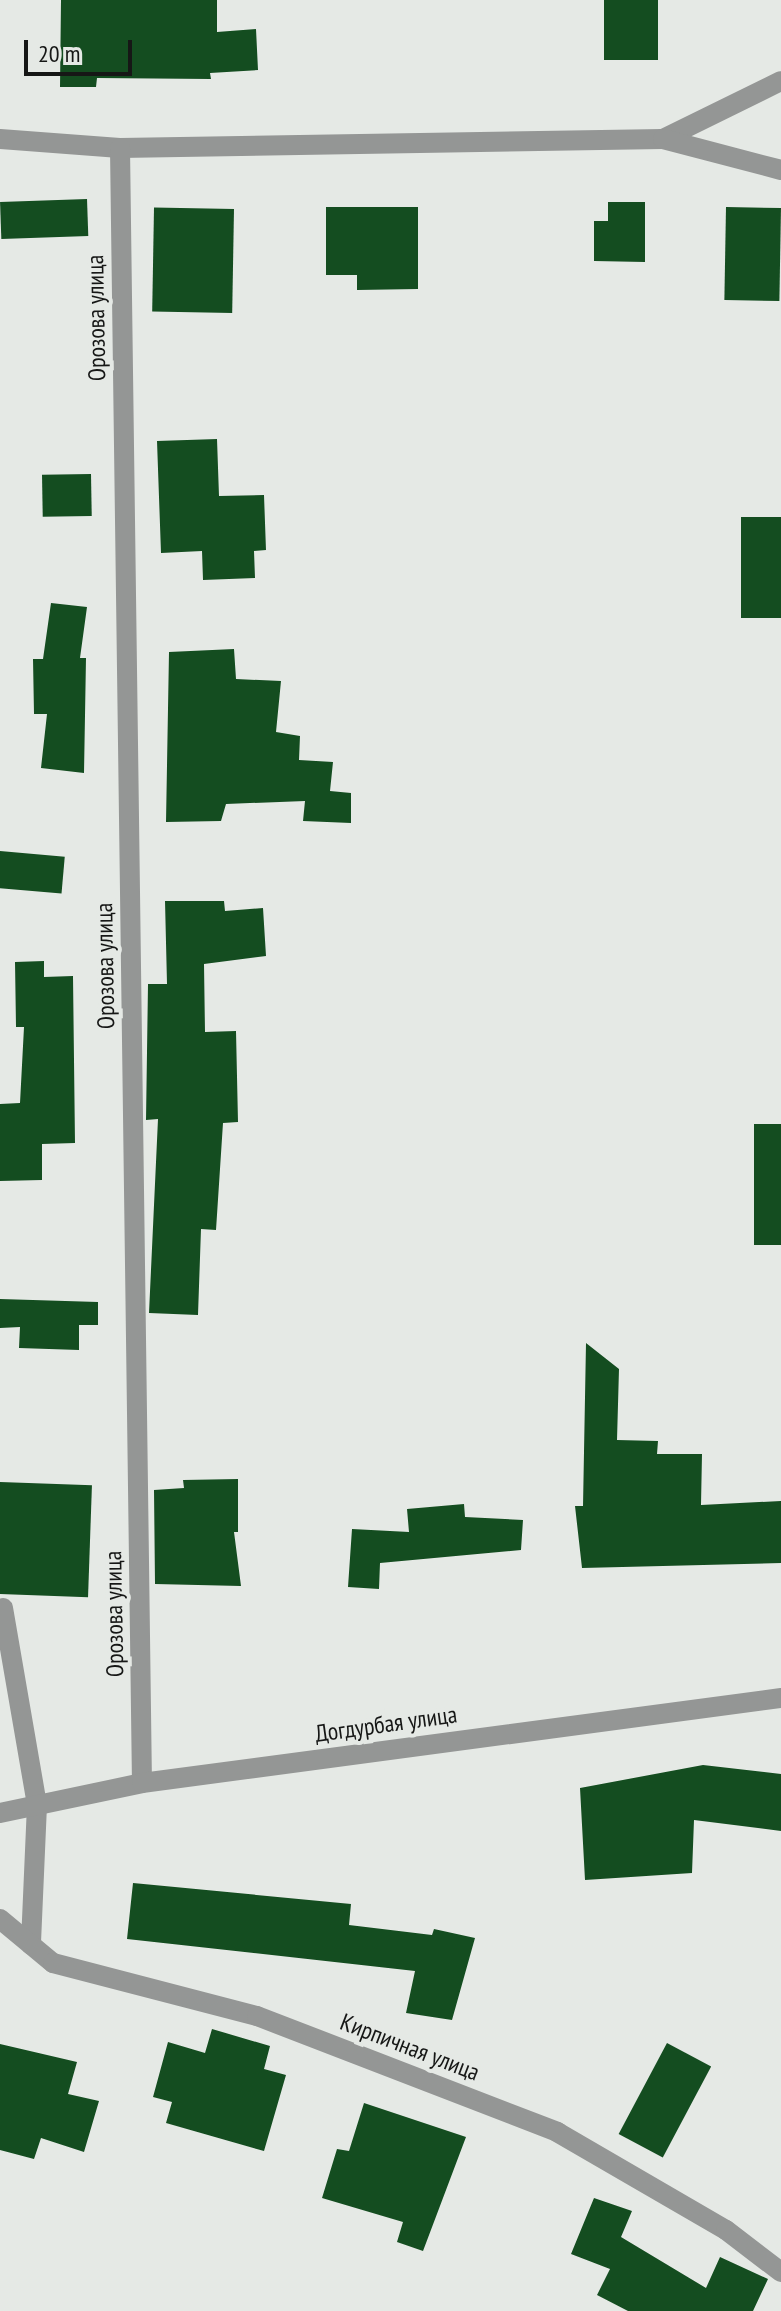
<!DOCTYPE html>
<meta charset="utf-8">
<style>
body{margin:0}
#map{position:relative;width:781px;height:2311px;overflow:hidden;background:#e5e9e5;font-family:"PT Sans Narrow",sans-serif}
div>[style]{position:absolute}
.building>*{inset:0;background:#144d20;transform-origin:0 0}
.minor>*{height:20px;margin:-10px;padding:0 10px;transform-origin:10px;border-radius:10px;background:#949695}
span{translate:-50% -50%;white-space:nowrap;text-align:center;line-height:1.15;-webkit-text-stroke:8px #e5e9e5;paint-order:stroke}
.street-label{font-size:24px;color:#161716}
.scale{position:absolute;left:24px;top:40px;width:108px;height:36px;box-sizing:border-box;border:4px solid #161716;border-top:0;padding-left:10px;font-size:24px;line-height:28px;white-space:nowrap;color:#161716;-webkit-text-stroke:6px #e5e9e5;paint-order:stroke}
</style>
<div id="map">
<div class="building">
<i style="clip-path:polygon(61px 0,217px 0,217px 32px,256px 29px,258px 70px,210px 73px,211px 79px,97px 78px,96px 87px,60px 87px)"></i>
<i style="left:604px;top:0;width:54px;height:60px"></i>
<i style="left:87px;top:199px;width:37px;height:87px;rotate:88deg"></i>
<i style="clip-path:polygon(608px 202px,645px 202px,645px 262px,594px 261px,594px 221px,608px 221px)"></i>
<i style="clip-path:polygon(326px 207px,418px 207px,418px 289px,357px 290px,357px 275px,326px 275px)"></i>
<i style="left:726px;top:207px;width:55px;height:93px;rotate:1deg"></i>
<i style="left:234px;top:209px;width:104px;height:80px;rotate:91deg"></i>
<i style="clip-path:polygon(217px 439px,219px 496px,264px 495px,266px 550px,254px 551px,255px 578px,203px 580px,202px 551px,161px 553px,157px 441px)"></i>
<i style="left:91px;top:474px;width:42px;height:49px;rotate:89deg"></i>
<i style="left:781px;top:517px;width:101px;height:40px;rotate:90deg"></i>
<i style="clip-path:polygon(51px 603px,87px 607px,80px 658px,86px 658px,84px 773px,41px 768px,47px 714px,34px 714px,33px 659px,43px 659px)"></i>
<i style="clip-path:polygon(234px 649px,236px 679px,281px 681px,276px 732px,300px 736px,299px 760px,333px 762px,330px 791px,351px 793px,351px 823px,303px 821px,305px 801px,226px 804px,221px 821px,166px 822px,169px 652px)"></i>
<i style="left:0;top:851px;width:65px;height:37px;rotate:5deg"></i>
<i style="clip-path:polygon(165px 901px,224px 901px,225px 911px,263px 908px,266px 956px,204px 964px,205px 1032px,236px 1031px,238px 1122px,223px 1123px,216px 1230px,201px 1229px,198px 1315px,149px 1313px,158px 1119px,146px 1120px,148px 984px,167px 984px)"></i>
<i style="clip-path:polygon(44px 961px,44px 977px,73px 976px,75px 1143px,42px 1144px,42px 1180px,0 1181px,0 1104px,20px 1103px,24px 1027px,16px 1027px,15px 962px)"></i>
<i style="left:754px;top:1124px;width:27px;height:121px"></i>
<i style="clip-path:polygon(0 1299px,98px 1302px,98px 1325px,79px 1325px,79px 1350px,19px 1348px,20px 1327px,0 1328px)"></i>
<i style="clip-path:polygon(586px 1343px,619px 1369px,617px 1440px,658px 1441px,657px 1454px,702px 1454px,701px 1505px,781px 1501px,781px 1563px,582px 1568px,575px 1506px,583px 1506px)"></i>
<i style="clip-path:polygon(238px 1479px,238px 1532px,234px 1532px,241px 1586px,155px 1584px,154px 1490px,184px 1488px,183px 1480px)"></i>
<i style="left:0;top:1482px;width:92px;height:112px;rotate:2deg"></i>
<i style="clip-path:polygon(464px 1504px,465px 1517px,523px 1520px,521px 1550px,380px 1563px,379px 1589px,348px 1587px,352px 1529px,409px 1532px,407px 1509px)"></i>
<i style="clip-path:polygon(703px 1765px,781px 1774px,781px 1831px,694px 1820px,692px 1873px,585px 1880px,580px 1788px)"></i>
<i style="clip-path:polygon(133px 1883px,351px 1904px,349px 1925px,432px 1935px,434px 1929px,475px 1938px,452px 2020px,406px 2013px,415px 1971px,127px 1939px)"></i>
<i style="clip-path:polygon(212px 2029px,270px 2046px,264px 2069px,286px 2075px,264px 2151px,166px 2123px,172px 2102px,153px 2097px,168px 2042px,205px 2053px)"></i>
<i style="left:667px;top:2043px;width:50px;height:103px;rotate:28deg"></i>
<i style="clip-path:polygon(0 2044px,77px 2062px,68px 2094px,99px 2101px,84px 2152px,41px 2138px,34px 2159px,0 2150px)"></i>
<i style="clip-path:polygon(364px 2103px,466px 2137px,423px 2251px,397px 2242px,403px 2222px,322px 2198px,337px 2149px,349px 2151px)"></i>
<i style="clip-path:polygon(594px 2198px,632px 2211px,621px 2237px,706px 2288px,720px 2257px,768px 2279px,753px 2311px,628px 2311px,597px 2295px,610px 2269px,571px 2254px)"></i>
</div>
<div class="minor">
<i style="left:0;top:139px;width:120px;rotate:4.3deg"></i>
<i style="left:120px;top:148px;width:543px;rotate:-0.95deg"></i>
<i style="left:663px;top:139px;width:131px;rotate:-26.2deg"></i>
<i style="left:663px;top:139px;width:122px;rotate:14.7deg"></i>
<i style="left:120px;top:148px;width:1635px;rotate:89.23deg"></i>
<i style="left:3px;top:1608px;width:200px;rotate:80.2deg"></i>
<i style="left:37px;top:1805px;width:140px;rotate:92.5deg"></i>
<i style="left:0;top:1813px;width:145px;rotate:-11.9deg"></i>
<i style="left:142px;top:1783px;width:645px;rotate:-7.58deg"></i>
<i style="left:0;top:1919px;width:69px;rotate:39.7deg"></i>
<i style="left:53px;top:1963px;width:211px;rotate:14.6deg"></i>
<i style="left:257px;top:2016px;width:322px;rotate:21.1deg"></i>
<i style="left:557px;top:2132px;width:195px;rotate:30.1deg"></i>
<i style="left:726px;top:2230px;width:69px;rotate:37.4deg"></i>
</div>
<div class="street-label">
<span style="left:96px;top:318px;rotate:-91deg">Орозова улица</span>
<span style="left:105px;top:966px;rotate:-91deg">Орозова улица</span>
<span style="left:114px;top:1614px;rotate:-91deg">Орозова улица</span>
<span style="left:386px;top:1724px;rotate:-8deg">Догдурбая улица</span>
<span style="left:410px;top:2047px;rotate:21deg">Кирпичная улица</span>
</div>
<div class="scale">20 m</div>
</div>
